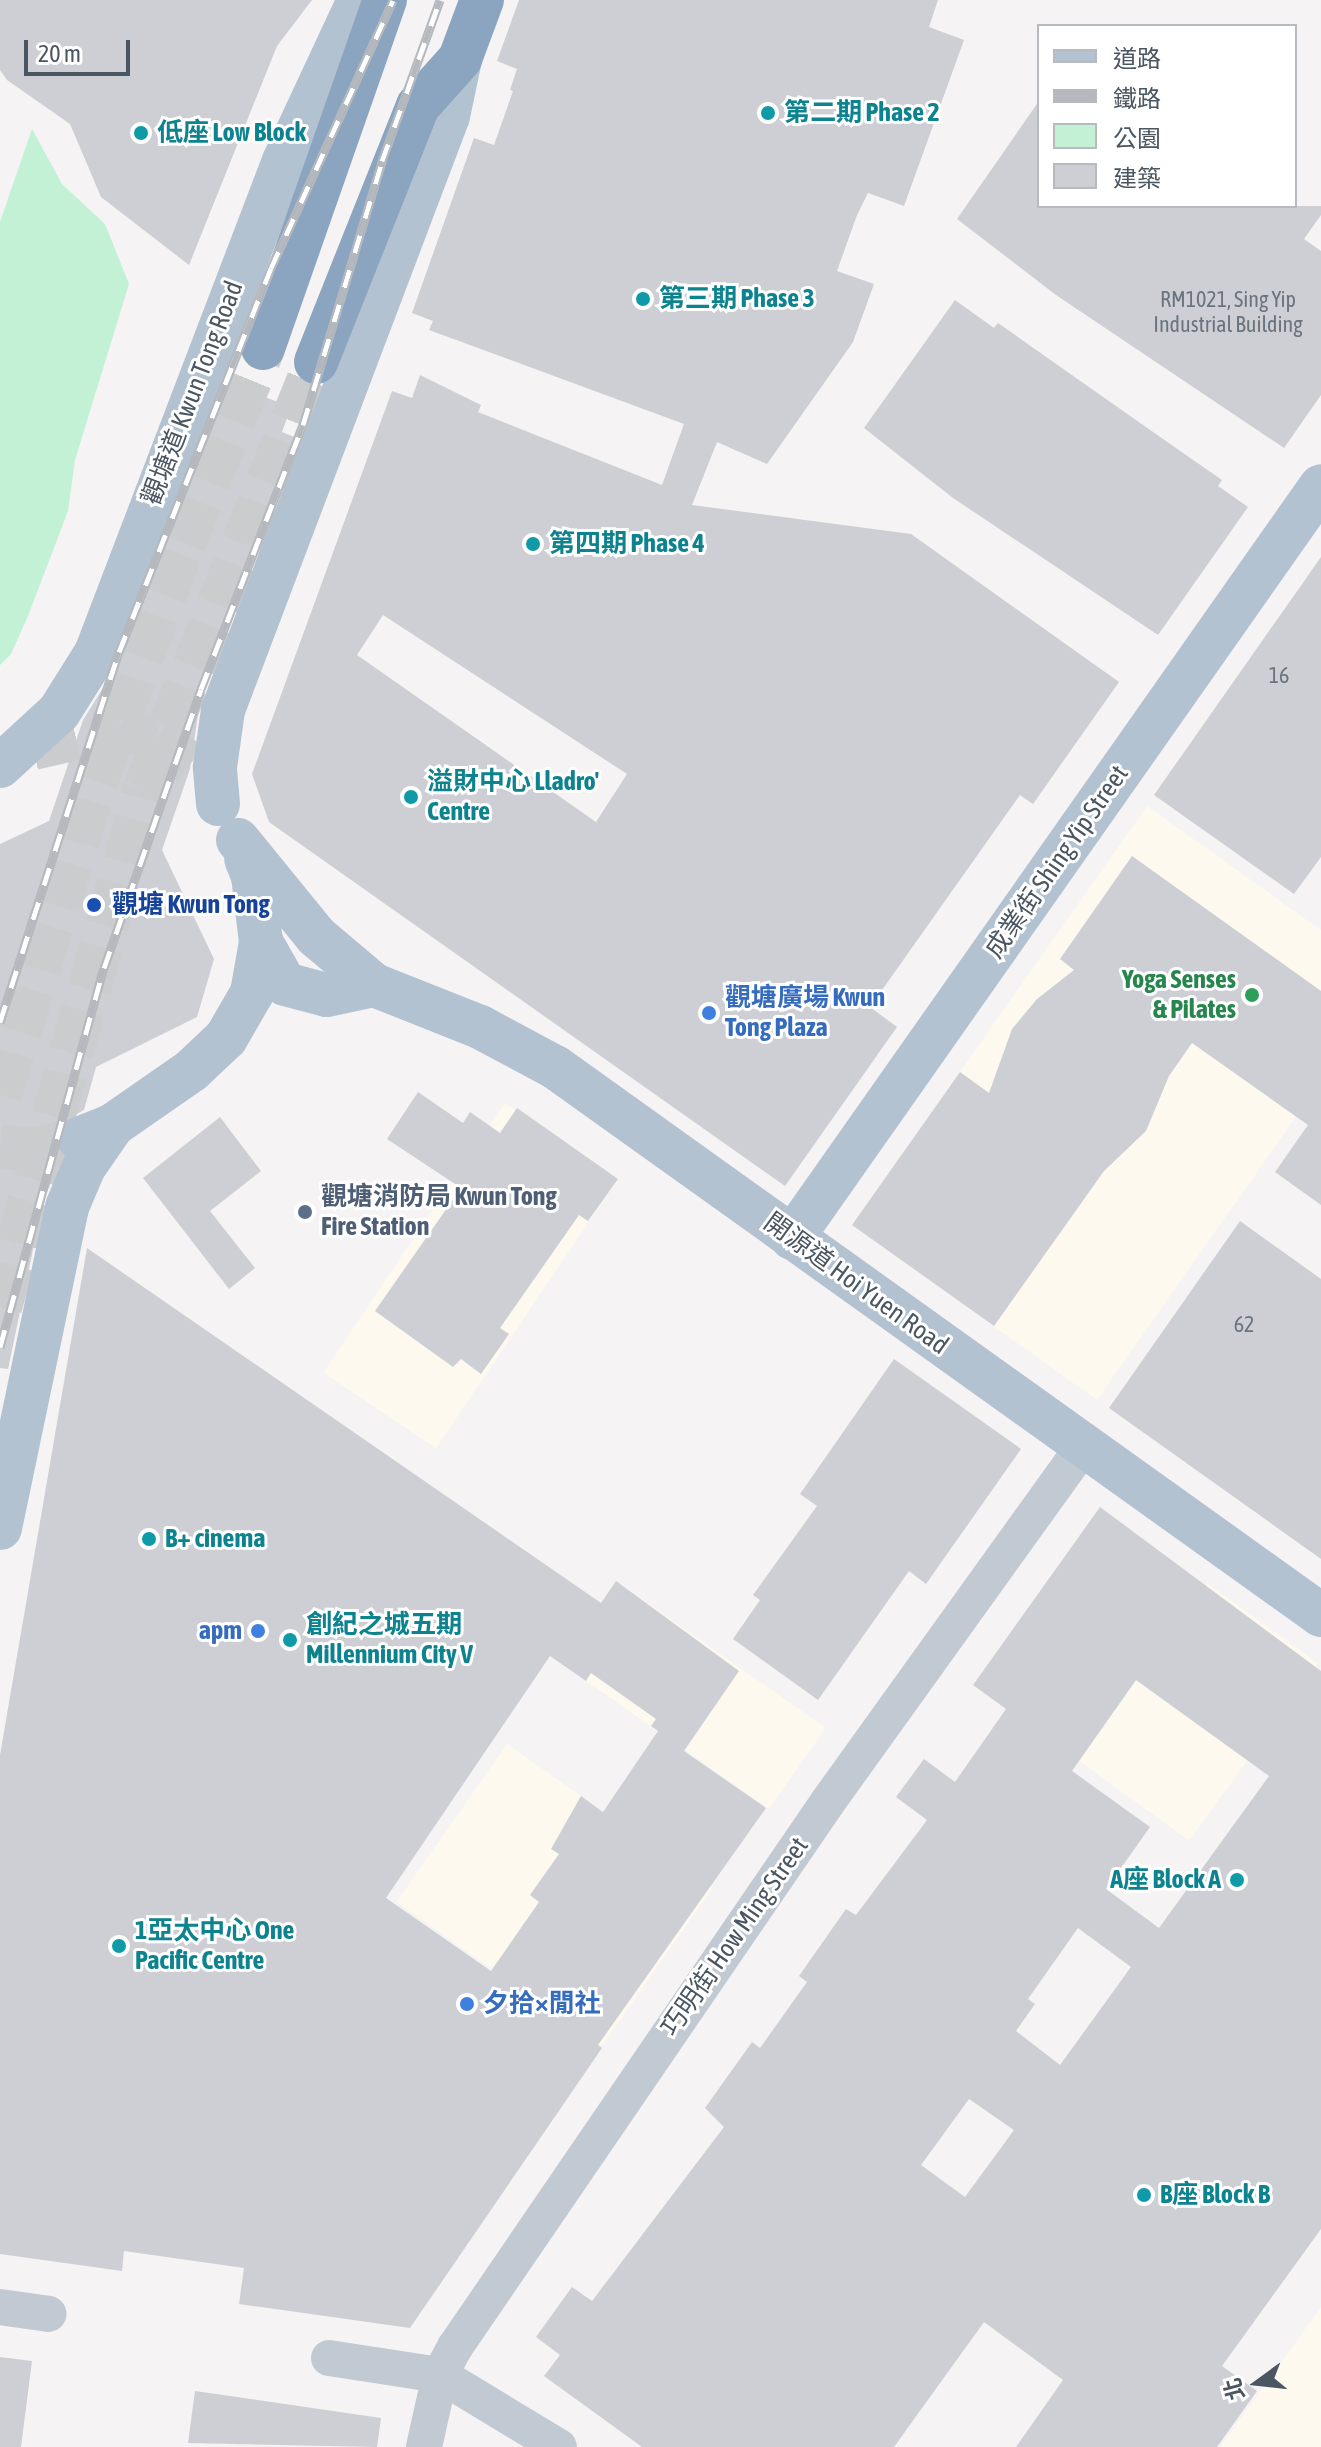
<!DOCTYPE html>
<meta charset="utf-8">
<style>
body{margin:0}
#map{position:relative;width:1321px;height:2447px;overflow:hidden;background:#f5f3f3;font-family:"Asap Condensed","Noto Sans TC",sans-serif}
div>[style]{position:absolute}
.commercial>*{inset:0;background:#fdf9ef;transform-origin:0 0}
.green>*{inset:0;background:#c3f1d5}
.building>*{inset:0;background:#cdcfd5}
.major-tunnel>*{height:44px;margin-top:-22px;transform-origin:0;background:repeating-linear-gradient(90deg,#caccce 0 44px,transparent 0 66px)}
.highway-tunnel>*{height:44px;margin-top:-22px;transform-origin:0;background:repeating-linear-gradient(90deg,#caccce 0 44px,transparent 0 66px)}
.minor>*{height:36px;margin:-18px;padding:0 18px;transform-origin:18px;border-radius:18px;background:#c1cad2}
.major>*{height:44px;margin:-22px;padding:0 22px;transform-origin:22px;border-radius:22px;background:#b3c2d1}
.highway>*{height:44px;margin:-22px;padding:0 22px;transform-origin:22px;border-radius:22px;background:#8ba5c1}
.rail>*{height:9px;margin-top:-4.5px;transform-origin:0;background:repeating-linear-gradient(90deg,#fff 0 18px,#b5b8bd 0 36px);box-sizing:border-box;border-block:2px solid #b5b8bd}
.dots>*{width:22px;height:22px;translate:-50% -50%;box-sizing:border-box;border:4px solid #fff;border-radius:50%}
span{translate:-50% -50%;white-space:nowrap;text-align:center;line-height:1.15;-webkit-text-stroke:6px #fff;paint-order:stroke}
.number-label{font-size:22px;color:#6b747e}
.number-label span{-webkit-text-stroke-width:0}
.culture-label{font-size:26px;color:#0d838f;font-weight:700}
.left{translate:0 -50%;text-align:left}
.right{translate:-100% -50%;text-align:right}
.street-label{font-size:26px;color:#4a5661}
.transit-label{font-size:26px;color:#164399;font-weight:700}
.leisure-label{font-size:26px;color:#27864d;font-weight:700}
.shop-label{font-size:26px;color:#366cbe;font-weight:700}
.service-label{font-size:26px;color:#4e5e75;font-weight:700}
.legend{position:absolute;left:1037px;top:24px;width:260px;height:184px;box-sizing:border-box;background:#fff;border:2px solid #b7bbc0;margin:0;padding:10px 14px;list-style:none;font-size:24px;color:#4a5661}
.legend li{display:flex;align-items:center;gap:16px;height:40px}
.legend b{width:40px;border:2px solid #b7bbc0}
.north{position:absolute;left:1217px;top:2343px;width:80px;height:80px;-webkit-text-stroke:6px #fff;paint-order:stroke;rotate:255deg;font-size:22px;font-weight:700;line-height:32px;text-align:center;color:#4a5661}
.north::after{content:'';display:block;margin:auto;width:28px;height:36px;background:#4a5661;clip-path:polygon(50% 0,100% 100%,50% 72%,0 100%)}
.scale{position:absolute;left:24px;top:40px;width:106px;height:36px;box-sizing:border-box;border:4px solid #4a5661;border-top:0;padding-left:10px;font-size:24px;line-height:28px;white-space:nowrap;color:#4a5661;-webkit-text-stroke:6px #fff;paint-order:stroke}
</style>
<div id="map">
<div class="commercial">
<i style="clip-path:polygon(1147px 806px,1321px 930px,1321px 1081px,1097px 1400px,852px 1225px)"></i>
<i style="left:505px;top:1103px;width:136px;height:325px;rotate:34deg"></i>
<i style="left:616px;top:1581px;width:256px;height:99px;rotate:35deg"></i>
<i style="left:1207px;top:1583px;width:137px;height:219px;rotate:36deg"></i>
<i style="left:507px;top:1744px;width:251px;height:193px;rotate:35deg"></i>
<i style="clip-path:polygon(1321px 2307px,1321px 2447px,1220px 2447px)"></i>
</div>
<div class="green">
<i style="clip-path:polygon(32px 129px,62px 184px,105px 224px,129px 284px,75px 460px,68px 511px,28px 616px,11px 654px,0 665px,0 222px)"></i>
</div>
<div class="building">
<i style="clip-path:polygon(0 0,312px 0,277px 46px,189px 265px,101px 197px,70px 124px,7px 80px,0 70px)"></i>
<i style="clip-path:polygon(evenodd,519px 0,938px 0,929px 27px,964px 40px,904px 206px,868px 193px,857px 215px,837px 271px,874px 284px,853px 342px,767px 464px,717px 442px,692px 505px,911px 534px,1119px 682px,1033px 804px,1020px 795px,870px 1007px,897px 1027px,785px 1186px,269px 822px,252px 774px,392px 391px,412px 398px,420px 375px,481px 405px,478px 412px,662px 485px,684px 424px,429px 330px,433px 321px,412px 313px,474px 138px,494px 145px,513px 91px,510px 90px,517px 69px,497px 61px,519px 0,383px 615px,627px 774px,596px 822px,357px 655px,383px 615px)"></i>
<i style="clip-path:polygon(1039px 101px,1039px 206px,1321px 206px,1321px 215px,1304px 239px,1321px 251px,1321px 395px,1284px 448px,1056px 295px,957px 219px)"></i>
<i style="clip-path:polygon(955px 300px,994px 328px,998px 323px,1163px 439px,1222px 480px,1218px 486px,1248px 507px,1158px 635px,953px 498px,864px 428px)"></i>
<i style="clip-path:polygon(244px 389px,291px 407px,282px 432px,299px 439px,200px 701px,190px 769px,162px 850px,214px 959px,197px 1017px,96px 1067px,84px 1110px,59px 1124px,54px 1136px,62px 1156px,43px 1202px,8px 1369px,0 1368px,0 844px,49px 821px,83px 720px,119px 662px,217px 406px,235px 413px)"></i>
<i style="clip-path:polygon(1321px 557px,1321px 857px,1294px 894px,1154px 795px)"></i>
<i style="clip-path:polygon(1132px 856px,1321px 991px,1321px 1205px,1275px 1172px,1308px 1125px,1192px 1043px,1169px 1076px,1146px 1131px,1104px 1171px,994px 1326px,852px 1225px,960px 1072px,989px 1093px,1012px 1029px,1037px 999px,1074px 970px,1060px 959px)"></i>
<i style="clip-path:polygon(418px 1092px,463px 1123px,470px 1112px,500px 1133px,517px 1108px,618px 1179px,588px 1221px,579px 1215px,500px 1328px,509px 1334px,481px 1374px,461px 1359px,453px 1367px,375px 1311px,461px 1188px,387px 1139px)"></i>
<i style="clip-path:polygon(220px 1117px,261px 1171px,210px 1211px,255px 1268px,229px 1289px,143px 1178px)"></i>
<i style="clip-path:polygon(1240px 1221px,1321px 1279px,1321px 1559px,1109px 1408px)"></i>
<i style="clip-path:polygon(evenodd,87px 1248px,601px 1603px,616px 1581px,739px 1671px,684px 1751px,766px 1808px,598px 2045px,602px 2048px,410px 2328px,239px 2304px,244px 2268px,124px 2251px,122px 2271px,0 2254px,0 1755px,87px 1248px,550px 1656px,586px 1681px,591px 1673px,656px 1719px,651px 1726px,658px 1731px,603px 1812px,581px 1796px,551px 1849px,559px 1854px,530px 1895px,539px 1902px,491px 1971px,386px 1898px,550px 1656px)"></i>
<i style="clip-path:polygon(894px 1359px,1021px 1449px,926px 1584px,909px 1571px,818px 1700px,733px 1639px,760px 1600px,753px 1595px,817px 1506px,800px 1494px)"></i>
<i style="clip-path:polygon(evenodd,1100px 1507px,1321px 1671px,1321px 2229px,1222px 2366px,1257px 2391px,1217px 2447px,1016px 2447px,1063px 2380px,984px 2322px,894px 2447px,642px 2447px,544px 2376px,560px 2355px,536px 2337px,572px 2287px,592px 2301px,724px 2127px,705px 2108px,752px 2042px,760px 2048px,807px 1982px,799px 1976px,846px 1909px,856px 1915px,927px 1820px,896px 1797px,924px 1759px,955px 1782px,1006px 1709px,973px 1685px,1100px 1507px,1136px 1680px,1269px 1776px,1159px 1928px,1106px 1889px,1150px 1827px,1072px 1771px,1136px 1680px,1100px 1507px,1078px 1928px,1131px 1967px,1060px 2065px,1016px 2031px,1035px 2004px,1028px 1999px,1078px 1928px,1100px 1507px,969px 2099px,1014px 2130px,965px 2197px,921px 2165px,969px 2099px)"></i>
<i style="clip-path:polygon(0 2357px,32px 2361px,21px 2447px,0 2447px)"></i>
<i style="clip-path:polygon(195px 2391px,381px 2418px,377px 2447px,188px 2443px)"></i>
</div>
<div class="major-tunnel">
<i style="left:33px;top:748px;width:90px;rotate:-12.8deg"></i>
<i style="left:121px;top:728px;width:36px;rotate:16deg"></i>
<i style="left:156px;top:738px;width:43px;rotate:37.4deg"></i>
<i style="left:0;top:1147px;width:32px;rotate:5deg"></i>
<i style="left:32px;top:1150px;width:48px;rotate:-13.2deg"></i>
</div>
<div class="highway-tunnel">
<i style="left:0;top:1095px;width:328px;rotate:-73deg"></i>
<i style="left:96px;top:781px;width:254px;rotate:-69.7deg"></i>
<i style="left:184px;top:543px;width:210px;rotate:-67.9deg"></i>
<i style="left:0;top:1307px;width:538px;rotate:-74.36deg"></i>
<i style="left:145px;top:789px;width:460px;rotate:-68.2deg"></i>
</div>
<div class="minor">
<i style="left:0;top:2307px;width:49px;rotate:8.1deg"></i>
<i style="left:329px;top:2358px;width:112px;rotate:8.7deg"></i>
<i style="left:440px;top:2375px;width:139px;rotate:31.2deg"></i>
<i style="left:424px;top:2447px;width:74px;rotate:-77.5deg"></i>
<i style="left:440px;top:2375px;width:32px;rotate:-62deg"></i>
<i style="left:455px;top:2347px;width:659px;rotate:-55.63deg"></i>
<i style="left:827px;top:1803px;width:440px;rotate:-54.3deg"></i>
</div>
<div class="major">
<i style="left:0;top:766px;width:80px;rotate:-42.5deg"></i>
<i style="left:59px;top:712px;width:70px;rotate:-57.9deg"></i>
<i style="left:96px;top:653px;width:527px;rotate:-69.09deg"></i>
<i style="left:284px;top:161px;width:178px;rotate:-65deg"></i>
<i style="left:218px;top:804px;width:37px;rotate:-95deg"></i>
<i style="left:215px;top:767px;width:58px;rotate:-82deg"></i>
<i style="left:223px;top:710px;width:635px;rotate:-69.25deg"></i>
<i style="left:448px;top:116px;width:58px;rotate:-78.1deg"></i>
<i style="left:238px;top:840px;width:124px;rotate:50.9deg"></i>
<i style="left:316px;top:936px;width:76px;rotate:40.2deg"></i>
<i style="left:374px;top:985px;width:114px;rotate:21.6deg"></i>
<i style="left:480px;top:1027px;width:85px;rotate:28.1deg"></i>
<i style="left:555px;top:1067px;width:942px;rotate:35.58deg"></i>
<i style="left:261px;top:942px;width:48px;rotate:60.3deg"></i>
<i style="left:285px;top:984px;width:43px;rotate:14.7deg"></i>
<i style="left:327px;top:995px;width:48px;rotate:-12deg"></i>
<i style="left:79px;top:1139px;width:37px;rotate:-22deg"></i>
<i style="left:113px;top:1125px;width:96px;rotate:-34.8deg"></i>
<i style="left:192px;top:1070px;width:47px;rotate:-43.3deg"></i>
<i style="left:226px;top:1038px;width:52px;rotate:-60deg"></i>
<i style="left:252px;top:993px;width:52px;rotate:-80deg"></i>
<i style="left:261px;top:942px;width:66px;rotate:-96.9deg"></i>
<i style="left:253px;top:876px;width:18px;rotate:-112deg"></i>
<i style="left:792px;top:1238px;width:919px;rotate:-54.88deg"></i>
<i style="left:0;top:1528px;width:328px;rotate:-78.2deg"></i>
<i style="left:67px;top:1207px;width:43px;rotate:-67deg"></i>
<i style="left:84px;top:1167px;width:51px;rotate:-55.4deg"></i>
</div>
<div class="highway">
<i style="left:263px;top:348px;width:369px;rotate:-70.7deg"></i>
<i style="left:316px;top:362px;width:276px;rotate:-68.3deg"></i>
<i style="left:418px;top:106px;width:63px;rotate:-48.2deg"></i>
<i style="left:460px;top:59px;width:63px;rotate:-69.6deg"></i>
</div>
<div class="rail">
<i style="left:0;top:1022px;width:389px;rotate:-72.2deg"></i>
<i style="left:119px;top:652px;width:413px;rotate:-68.4deg"></i>
<i style="left:271px;top:268px;width:294px;rotate:-65.5deg"></i>
<i style="left:0;top:1347px;width:393px;rotate:-74.7deg"></i>
<i style="left:104px;top:968px;width:295px;rotate:-70.8deg"></i>
<i style="left:201px;top:689px;width:283px;rotate:-68.9deg"></i>
<i style="left:303px;top:425px;width:276px;rotate:-73.3deg"></i>
<i style="left:382px;top:161px;width:171px;rotate:-70.2deg"></i>
</div>
<div class="dots">
<i style="left:768px;top:113px;background:#0f9aa8"></i>
<i style="left:141px;top:133px;background:#0f9aa8"></i>
<i style="left:643px;top:299px;background:#0f9aa8"></i>
<i style="left:533px;top:544px;background:#0f9aa8"></i>
<i style="left:411px;top:797px;background:#0f9aa8"></i>
<i style="left:94px;top:905px;background:#1a4fb4"></i>
<i style="left:1252px;top:995px;background:#2e9e5b"></i>
<i style="left:709px;top:1013px;background:#3f7fe0"></i>
<i style="left:305px;top:1212px;background:#5c6f8a"></i>
<i style="left:149px;top:1539px;background:#0f9aa8"></i>
<i style="left:258px;top:1631px;background:#3f7fe0"></i>
<i style="left:290px;top:1640px;background:#0f9aa8"></i>
<i style="left:1237px;top:1880px;background:#0f9aa8"></i>
<i style="left:119px;top:1946px;background:#0f9aa8"></i>
<i style="left:467px;top:2004px;background:#3f7fe0"></i>
<i style="left:1144px;top:2195px;background:#0f9aa8"></i>
</div>
<div class="number-label">
<span style="left:1228px;top:312px">RM1021, Sing Yip<br>Industrial Building</span>
<span style="left:1279px;top:676px">16</span>
<span style="left:1244px;top:1325px">62</span>
</div>
<div class="culture-label">
<span class="left" style="left:784px;top:113px">第二期 Phase 2</span>
<span class="left" style="left:157px;top:133px">低座 Low Block</span>
<span class="left" style="left:659px;top:299px">第三期 Phase 3</span>
<span class="left" style="left:549px;top:544px">第四期 Phase 4</span>
<span class="left" style="left:427px;top:797px">溢財中心 Lladro'<br>Centre</span>
<span class="left" style="left:165px;top:1539px">B+ cinema</span>
<span class="left" style="left:306px;top:1640px">創紀之城五期<br>Millennium City V</span>
<span class="right" style="left:1221px;top:1880px">A座 Block A</span>
<span class="left" style="left:135px;top:1946px">1亞太中心 One<br>Pacific Centre</span>
<span class="left" style="left:1160px;top:2195px">B座 Block B</span>
</div>
<div class="street-label">
<span style="left:193px;top:393px;rotate:-69deg">觀塘道 Kwun Tong Road</span>
<span style="left:1057px;top:862px;rotate:-55deg">成業街 Shing Yip Street</span>
<span style="left:856px;top:1284px;rotate:36deg">開源道 Hoi Yuen Road</span>
<span style="left:735px;top:1937px;rotate:-55deg">巧明街 How Ming Street</span>
</div>
<div class="transit-label">
<span class="left" style="left:112px;top:905px">觀塘 Kwun Tong</span>
</div>
<div class="leisure-label">
<span class="right" style="left:1236px;top:995px">Yoga Senses<br>&amp; Pilates</span>
</div>
<div class="shop-label">
<span class="left" style="left:725px;top:1013px">觀塘廣場 Kwun<br>Tong Plaza</span>
<span class="right" style="left:242px;top:1631px">apm</span>
<span class="left" style="left:483px;top:2004px">夕拾×閒社</span>
</div>
<div class="service-label">
<span class="left" style="left:321px;top:1212px">觀塘消防局 Kwun Tong<br>Fire Station</span>
</div>
<ul class="legend">
<li><b style="height:10px;background:#b3c2d1"></b>道路</li>
<li><b style="height:10px;background:#b5b8bd"></b>鐵路</li>
<li><b style="height:22px;background:#c3f1d5"></b>公園</li>
<li><b style="height:22px;background:#cdcfd5"></b>建築</li>
</ul>
<div class="north">北</div>
<div class="scale">20 m</div>
</div>
